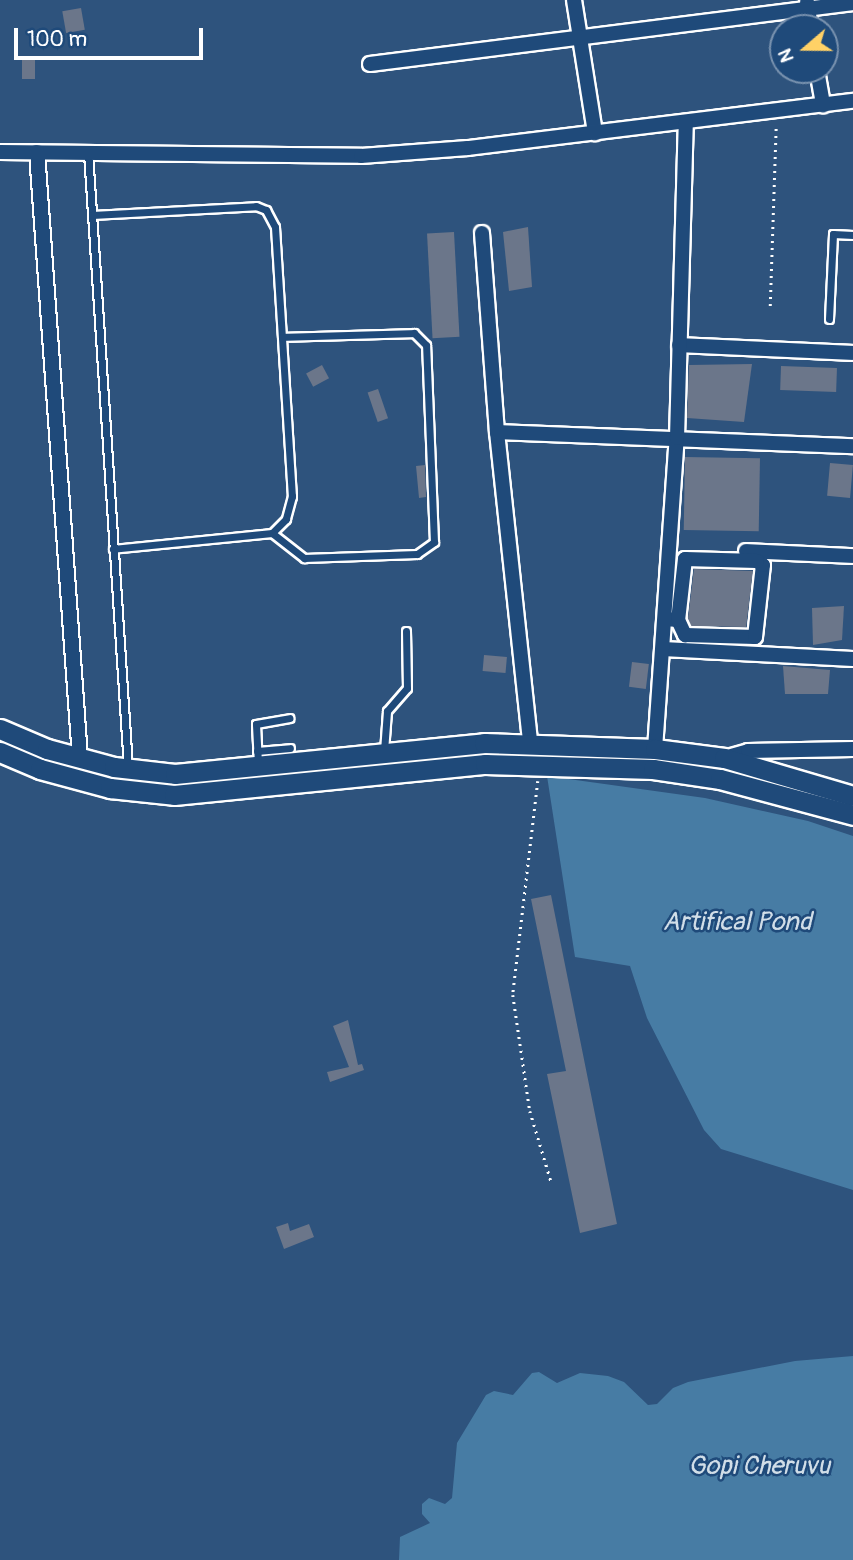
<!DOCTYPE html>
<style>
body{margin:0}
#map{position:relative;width:853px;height:1560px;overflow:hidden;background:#2e537d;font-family:Pangolin,sans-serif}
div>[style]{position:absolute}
.water>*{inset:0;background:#477ca4}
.building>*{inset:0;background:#6b768a;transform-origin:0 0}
.path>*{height:2.5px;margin-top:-1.25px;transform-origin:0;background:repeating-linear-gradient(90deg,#fff 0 2px,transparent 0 7px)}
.roads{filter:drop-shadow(2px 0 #fff) drop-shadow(-2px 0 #fff) drop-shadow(0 2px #fff) drop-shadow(0 -2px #fff)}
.lane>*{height:7px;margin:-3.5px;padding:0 3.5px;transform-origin:3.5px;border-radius:3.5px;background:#1f4a7a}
.street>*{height:14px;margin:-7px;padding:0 7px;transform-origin:7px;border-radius:7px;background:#1f4a7a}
.secondary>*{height:19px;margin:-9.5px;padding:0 9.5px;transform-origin:9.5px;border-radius:9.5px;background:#1f4a7a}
span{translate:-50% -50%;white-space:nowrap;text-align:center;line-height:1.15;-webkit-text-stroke:5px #1f4a7a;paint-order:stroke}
.water-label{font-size:26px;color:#d1dee8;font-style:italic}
.north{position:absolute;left:769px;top:14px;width:70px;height:70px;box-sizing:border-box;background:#1f4a7a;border:2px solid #7992af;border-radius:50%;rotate:250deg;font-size:19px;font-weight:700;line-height:28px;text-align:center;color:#fff}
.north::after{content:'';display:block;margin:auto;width:24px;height:32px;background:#ffd166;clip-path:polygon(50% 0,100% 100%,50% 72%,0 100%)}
.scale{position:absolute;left:14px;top:28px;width:189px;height:32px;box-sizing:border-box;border:4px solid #fff;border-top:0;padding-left:9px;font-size:21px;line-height:24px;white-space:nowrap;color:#fff;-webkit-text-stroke:5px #1f4a7a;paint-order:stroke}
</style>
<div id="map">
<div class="water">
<i style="clip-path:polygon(547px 776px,705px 798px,808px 821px,853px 836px,853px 1190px,721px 1149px,704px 1130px,647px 1018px,630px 966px,575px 957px)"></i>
<i style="clip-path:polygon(853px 1356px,853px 1560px,399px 1560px,400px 1537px,430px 1523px,422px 1514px,422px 1504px,429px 1498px,445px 1504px,452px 1498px,457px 1443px,486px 1395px,494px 1391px,513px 1395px,532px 1373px,539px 1372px,557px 1383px,580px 1373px,608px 1376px,624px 1382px,648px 1405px,657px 1404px,673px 1388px,688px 1382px,795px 1361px)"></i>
</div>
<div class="building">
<i style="left:81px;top:8px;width:22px;height:19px;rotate:80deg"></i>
<i style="left:22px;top:60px;width:13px;height:19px"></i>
<i style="clip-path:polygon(528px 227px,532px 287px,509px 291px,503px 232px)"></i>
<i style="left:454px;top:232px;width:105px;height:27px;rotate:87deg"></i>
<i style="clip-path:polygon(752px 364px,744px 422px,687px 418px,689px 365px)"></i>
<i style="left:322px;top:365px;width:15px;height:18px;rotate:62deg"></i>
<i style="left:781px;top:366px;width:56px;height:24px;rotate:2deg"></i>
<i style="left:378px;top:389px;width:31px;height:11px;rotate:71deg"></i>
<i style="left:685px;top:457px;width:75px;height:73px;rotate:1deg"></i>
<i style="left:830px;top:463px;width:23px;height:33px;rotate:5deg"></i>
<i style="clip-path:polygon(425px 465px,426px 497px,419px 498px,416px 466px)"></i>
<i style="clip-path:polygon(694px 569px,753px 571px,746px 627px,691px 626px,688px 618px)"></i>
<i style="clip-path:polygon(844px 606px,842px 640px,813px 645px,812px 608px)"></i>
<i style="left:484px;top:655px;width:23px;height:16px;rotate:5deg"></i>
<i style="left:632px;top:662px;width:17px;height:25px;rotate:7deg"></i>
<i style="clip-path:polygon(783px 666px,830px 670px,828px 694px,785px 694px)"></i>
<i style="clip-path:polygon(551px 895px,617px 1224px,580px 1233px,547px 1074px,566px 1071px,531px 899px)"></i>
<i style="clip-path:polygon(348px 1020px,358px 1065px,362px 1064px,364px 1070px,330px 1082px,327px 1072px,349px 1067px,333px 1026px)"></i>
<i style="clip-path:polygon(288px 1223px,290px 1231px,309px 1224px,314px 1237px,284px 1249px,276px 1227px)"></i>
</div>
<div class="path">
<i style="left:770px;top:306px;width:182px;rotate:-88.1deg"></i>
<i style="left:538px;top:781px;width:215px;rotate:96.7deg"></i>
<i style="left:513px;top:995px;width:117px;rotate:81.7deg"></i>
<i style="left:530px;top:1111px;width:73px;rotate:73.3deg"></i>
</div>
<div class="roads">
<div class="lane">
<i style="left:88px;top:152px;width:617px;rotate:86.28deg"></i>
<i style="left:92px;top:215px;width:164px;rotate:-3.1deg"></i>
<i style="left:256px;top:206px;width:11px;rotate:22deg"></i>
<i style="left:266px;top:210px;width:19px;rotate:62deg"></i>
<i style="left:275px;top:227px;width:270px;rotate:86.4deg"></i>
<i style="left:292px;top:496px;width:24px;rotate:105deg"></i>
<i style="left:286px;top:519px;width:20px;rotate:135deg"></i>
<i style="left:272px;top:533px;width:160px;rotate:174.3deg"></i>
<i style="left:829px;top:319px;width:85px;rotate:-87.3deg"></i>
<i style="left:833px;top:234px;width:20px;rotate:3deg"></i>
<i style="left:272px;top:533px;width:41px;rotate:38deg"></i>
<i style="left:304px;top:558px;width:113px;rotate:-2deg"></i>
<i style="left:417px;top:554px;width:21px;rotate:-35deg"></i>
<i style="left:434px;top:542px;width:197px;rotate:-92.3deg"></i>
<i style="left:426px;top:345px;width:17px;rotate:-135deg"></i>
<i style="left:414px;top:333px;width:132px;rotate:178.3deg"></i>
<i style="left:257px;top:751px;width:33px;rotate:-5deg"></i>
<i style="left:384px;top:751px;width:40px;rotate:-85.7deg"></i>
<i style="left:387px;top:711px;width:30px;rotate:-49deg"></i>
<i style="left:407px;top:688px;width:57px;rotate:-91deg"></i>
<i style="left:258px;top:763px;width:39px;rotate:-93deg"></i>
<i style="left:256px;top:724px;width:34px;rotate:-10deg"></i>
</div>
<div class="street">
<i style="left:574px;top:0;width:135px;rotate:81deg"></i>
<i style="left:807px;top:2px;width:26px;rotate:81deg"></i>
<i style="left:370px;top:64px;width:487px;rotate:-7.2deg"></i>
<i style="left:817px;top:70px;width:36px;rotate:80deg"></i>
<i style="left:0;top:152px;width:361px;rotate:0.6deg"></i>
<i style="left:361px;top:156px;width:107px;rotate:-4.3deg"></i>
<i style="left:468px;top:148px;width:388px;rotate:-7deg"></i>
<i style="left:37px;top:152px;width:608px;rotate:85.94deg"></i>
<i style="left:482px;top:233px;width:200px;rotate:85.7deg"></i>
<i style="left:497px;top:432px;width:313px;rotate:83.9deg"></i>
<i style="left:679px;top:345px;width:174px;rotate:2.6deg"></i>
<i style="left:497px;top:432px;width:356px;rotate:2.3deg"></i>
<i style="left:746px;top:551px;width:107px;rotate:2.7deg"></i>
<i style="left:665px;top:619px;width:13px;rotate:4deg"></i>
<i style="left:678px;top:620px;width:17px;rotate:65deg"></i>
<i style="left:685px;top:635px;width:70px;rotate:1.6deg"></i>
<i style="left:755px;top:637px;width:72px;rotate:-83.7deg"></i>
<i style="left:763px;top:565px;width:7px;rotate:-146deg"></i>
<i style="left:757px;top:561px;width:72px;rotate:-178.4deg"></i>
<i style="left:685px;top:559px;width:61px;rotate:96.5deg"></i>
<i style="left:663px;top:649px;width:190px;rotate:3deg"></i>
<i style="left:655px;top:749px;width:312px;rotate:-86deg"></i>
<i style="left:677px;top:438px;width:316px;rotate:-88.4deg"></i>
<i style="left:724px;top:758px;width:25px;rotate:-16deg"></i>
<i style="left:748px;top:751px;width:105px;rotate:-1.1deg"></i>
</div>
<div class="secondary">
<i style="left:0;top:729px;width:51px;rotate:23.1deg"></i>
<i style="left:47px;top:749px;width:69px;rotate:15deg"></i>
<i style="left:114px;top:767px;width:61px;rotate:6.5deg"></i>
<i style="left:175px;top:774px;width:311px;rotate:-5.7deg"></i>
<i style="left:484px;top:743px;width:171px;rotate:2deg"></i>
<i style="left:655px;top:749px;width:70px;rotate:7.4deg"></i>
<i style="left:724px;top:758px;width:134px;rotate:16.4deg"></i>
<i style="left:0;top:752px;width:43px;rotate:23deg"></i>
<i style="left:40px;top:769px;width:73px;rotate:15.2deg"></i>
<i style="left:110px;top:788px;width:64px;rotate:6.2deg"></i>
<i style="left:174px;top:795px;width:313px;rotate:-5.7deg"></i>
<i style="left:485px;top:764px;width:168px;rotate:1.7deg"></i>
<i style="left:653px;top:769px;width:68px;rotate:8.5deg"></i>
<i style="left:720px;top:779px;width:138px;rotate:15.1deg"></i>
</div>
</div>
<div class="water-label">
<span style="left:737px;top:923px">Artifical Pond</span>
<span style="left:759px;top:1467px">Gopi Cheruvu</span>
</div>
<div class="north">N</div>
<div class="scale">100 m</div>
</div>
